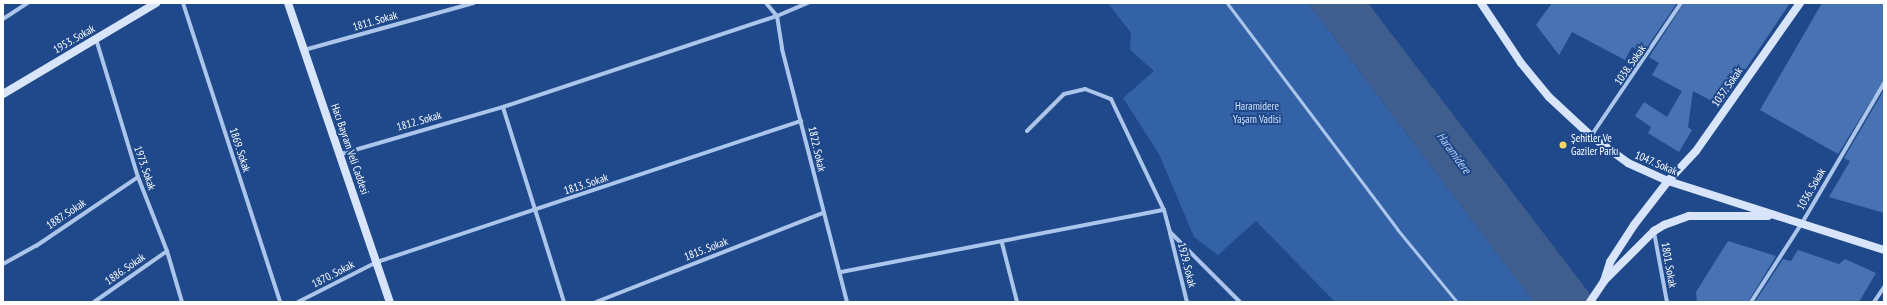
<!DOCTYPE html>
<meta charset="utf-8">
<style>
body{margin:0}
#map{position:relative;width:1887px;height:305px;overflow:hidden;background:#1f498a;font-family:"PT Sans Narrow",sans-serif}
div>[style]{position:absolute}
.green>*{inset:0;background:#3362a7}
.water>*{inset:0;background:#3f5d8d}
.building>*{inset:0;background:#4872b2}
.lane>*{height:3px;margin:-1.5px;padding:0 1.5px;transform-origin:1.5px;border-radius:1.5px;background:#abc5eb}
.street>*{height:4px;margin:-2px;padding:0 2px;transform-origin:2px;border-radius:2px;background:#abc5eb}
.secondary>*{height:8px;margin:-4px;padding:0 4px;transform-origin:4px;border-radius:4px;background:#d7e4f9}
.dots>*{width:11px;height:11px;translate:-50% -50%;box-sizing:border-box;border:2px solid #1f498a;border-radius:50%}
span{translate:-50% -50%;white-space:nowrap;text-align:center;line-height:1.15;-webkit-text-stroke:4px #1f498a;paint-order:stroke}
.street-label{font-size:11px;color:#fff}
.park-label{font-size:11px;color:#d0e0f8}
.poi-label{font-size:11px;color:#fff}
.left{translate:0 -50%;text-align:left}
.water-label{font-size:12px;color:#b7cff2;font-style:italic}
.frame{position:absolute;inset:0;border:4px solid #fff;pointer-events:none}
</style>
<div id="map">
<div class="green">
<i style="clip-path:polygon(1108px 3px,1308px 3px,1534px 302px,1335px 302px,1256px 221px,1218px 255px,1194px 237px,1159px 154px,1123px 98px,1154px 71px,1130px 50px,1131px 33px)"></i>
</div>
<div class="water">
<i style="clip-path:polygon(1308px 3px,1368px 3px,1596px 302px,1534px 302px)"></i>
</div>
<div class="building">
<i style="clip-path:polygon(1552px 3px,1677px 3px,1643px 53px,1632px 47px,1625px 60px,1572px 32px,1559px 55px,1536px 25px)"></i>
<i style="clip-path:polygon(1684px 3px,1790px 3px,1721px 106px,1693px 91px,1688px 127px,1692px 130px,1679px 152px,1648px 133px,1651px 127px,1635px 116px,1644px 102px,1667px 117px,1682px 91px,1652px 75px,1659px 63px,1649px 57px)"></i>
<i style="clip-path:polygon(1822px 3px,1884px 3px,1884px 80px,1838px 154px,1760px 110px)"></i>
<i style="clip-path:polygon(1884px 90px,1884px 213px,1829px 197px,1850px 161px,1844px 158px)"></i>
<i style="clip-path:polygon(1728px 241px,1776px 256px,1748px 302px,1697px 302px,1696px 292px)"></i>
<i style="clip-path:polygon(1798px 250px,1839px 264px,1845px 259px,1876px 273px,1859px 302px,1755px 302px,1783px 259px,1791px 261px)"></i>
</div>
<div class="lane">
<i style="left:1227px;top:3px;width:283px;rotate:53deg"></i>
<i style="left:1397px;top:229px;width:94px;rotate:50.6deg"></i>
</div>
<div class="street">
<i style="left:183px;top:3px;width:314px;rotate:72deg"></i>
<i style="left:766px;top:3px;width:17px;rotate:50deg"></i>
<i style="left:777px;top:16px;width:33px;rotate:81deg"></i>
<i style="left:782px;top:49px;width:261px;rotate:75.6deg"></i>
<i style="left:3px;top:19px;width:30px;rotate:-33deg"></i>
<i style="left:96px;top:39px;width:144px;rotate:73.1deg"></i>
<i style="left:138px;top:177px;width:79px;rotate:68.6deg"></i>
<i style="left:167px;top:251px;width:53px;rotate:73.6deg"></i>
<i style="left:304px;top:50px;width:176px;rotate:-15.5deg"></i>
<i style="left:1027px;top:131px;width:52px;rotate:-45deg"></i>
<i style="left:1064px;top:94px;width:22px;rotate:-13deg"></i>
<i style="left:1085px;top:89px;width:28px;rotate:21deg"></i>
<i style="left:1111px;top:99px;width:123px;rotate:64.5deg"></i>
<i style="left:1164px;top:210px;width:23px;rotate:75deg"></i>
<i style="left:1170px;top:232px;width:99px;rotate:45deg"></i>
<i style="left:1591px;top:136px;width:161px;rotate:-55.9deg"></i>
<i style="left:341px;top:154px;width:169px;rotate:-16.2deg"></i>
<i style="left:1654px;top:232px;width:71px;rotate:79.5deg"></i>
<i style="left:1170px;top:233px;width:71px;rotate:76.2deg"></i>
<i style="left:1002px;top:243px;width:61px;rotate:75.7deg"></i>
<i style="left:3px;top:264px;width:38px;rotate:-29deg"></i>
<i style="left:36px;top:246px;width:123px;rotate:-34.1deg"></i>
<i style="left:841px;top:272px;width:329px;rotate:-10.9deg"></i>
<i style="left:94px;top:302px;width:89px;rotate:-34.9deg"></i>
<i style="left:298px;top:302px;width:89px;rotate:-26.9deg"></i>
<i style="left:377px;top:262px;width:447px;rotate:-18.4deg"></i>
<i style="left:564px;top:302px;width:204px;rotate:-107.4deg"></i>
<i style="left:503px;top:107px;width:289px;rotate:-18.4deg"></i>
<i style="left:777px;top:16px;width:34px;rotate:-23deg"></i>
<i style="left:596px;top:302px;width:244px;rotate:-21.4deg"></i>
<i style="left:1751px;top:302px;width:94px;rotate:-57.2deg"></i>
<i style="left:1802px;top:223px;width:162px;rotate:-59.6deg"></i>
<i style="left:1874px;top:302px;width:18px;rotate:-56deg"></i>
</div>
<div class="secondary">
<i style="left:288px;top:3px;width:316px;rotate:71.2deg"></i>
<i style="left:1481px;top:3px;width:72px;rotate:56.3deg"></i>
<i style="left:1521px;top:63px;width:44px;rotate:50.5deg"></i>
<i style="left:1549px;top:97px;width:57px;rotate:42.9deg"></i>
<i style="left:1591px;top:136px;width:46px;rotate:36.1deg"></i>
<i style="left:1628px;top:163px;width:44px;rotate:24.2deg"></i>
<i style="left:1668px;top:181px;width:227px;rotate:17.7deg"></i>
<i style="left:3px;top:94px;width:178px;rotate:-30.7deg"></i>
<i style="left:1604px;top:281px;width:20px;rotate:-72deg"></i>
<i style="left:1610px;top:262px;width:44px;rotate:-57deg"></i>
<i style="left:1634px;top:225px;width:56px;rotate:-52.3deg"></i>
<i style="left:1668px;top:181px;width:41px;rotate:-47deg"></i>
<i style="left:1696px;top:151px;width:181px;rotate:-54.9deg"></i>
<i style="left:1590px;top:302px;width:25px;rotate:-56deg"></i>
<i style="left:1604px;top:281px;width:71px;rotate:-45deg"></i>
<i style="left:1654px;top:231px;width:12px;rotate:-31deg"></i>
<i style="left:1664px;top:225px;width:27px;rotate:-20deg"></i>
<i style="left:1689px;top:216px;width:79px"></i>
</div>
<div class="dots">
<i style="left:1563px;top:145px;background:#f9d76b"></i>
</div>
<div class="street-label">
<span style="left:375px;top:21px;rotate:-16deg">1811. Sokak</span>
<span style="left:74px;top:39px;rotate:-30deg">1953. Sokak</span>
<span style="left:1630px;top:65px;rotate:-55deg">1038. Sokak</span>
<span style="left:1727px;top:87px;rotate:-55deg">1037. Sokak</span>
<span style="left:419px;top:121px;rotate:-16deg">1812. Sokak</span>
<span style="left:350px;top:149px;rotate:71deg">Hacı Bayram Veli Caddesi</span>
<span style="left:817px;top:149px;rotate:77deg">1822. Sokak</span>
<span style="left:240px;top:150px;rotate:72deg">1869. Sokak</span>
<span style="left:1656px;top:163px;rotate:23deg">1047. Sokak</span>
<span style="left:145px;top:168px;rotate:71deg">1973. Sokak</span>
<span style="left:586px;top:184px;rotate:-18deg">1813. Sokak</span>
<span style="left:1811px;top:189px;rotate:-60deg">1036. Sokak</span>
<span style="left:66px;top:214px;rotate:-34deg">1887. Sokak</span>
<span style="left:706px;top:249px;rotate:-21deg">1815. Sokak</span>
<span style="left:1187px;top:265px;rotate:76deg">1929. Sokak</span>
<span style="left:1669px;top:265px;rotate:80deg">1801. Sokak</span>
<span style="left:125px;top:269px;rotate:-35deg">1886. Sokak</span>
<span style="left:333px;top:274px;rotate:-27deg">1870. Sokak</span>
</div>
<div class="park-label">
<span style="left:1257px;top:113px">Haramidere<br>Yaşam Vadisi</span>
</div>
<div class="poi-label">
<span class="left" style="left:1571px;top:145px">Şehitler Ve<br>Gaziler Parkı</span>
</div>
<div class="water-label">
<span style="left:1454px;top:153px;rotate:54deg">Haramidere</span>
</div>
<div class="frame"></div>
</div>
